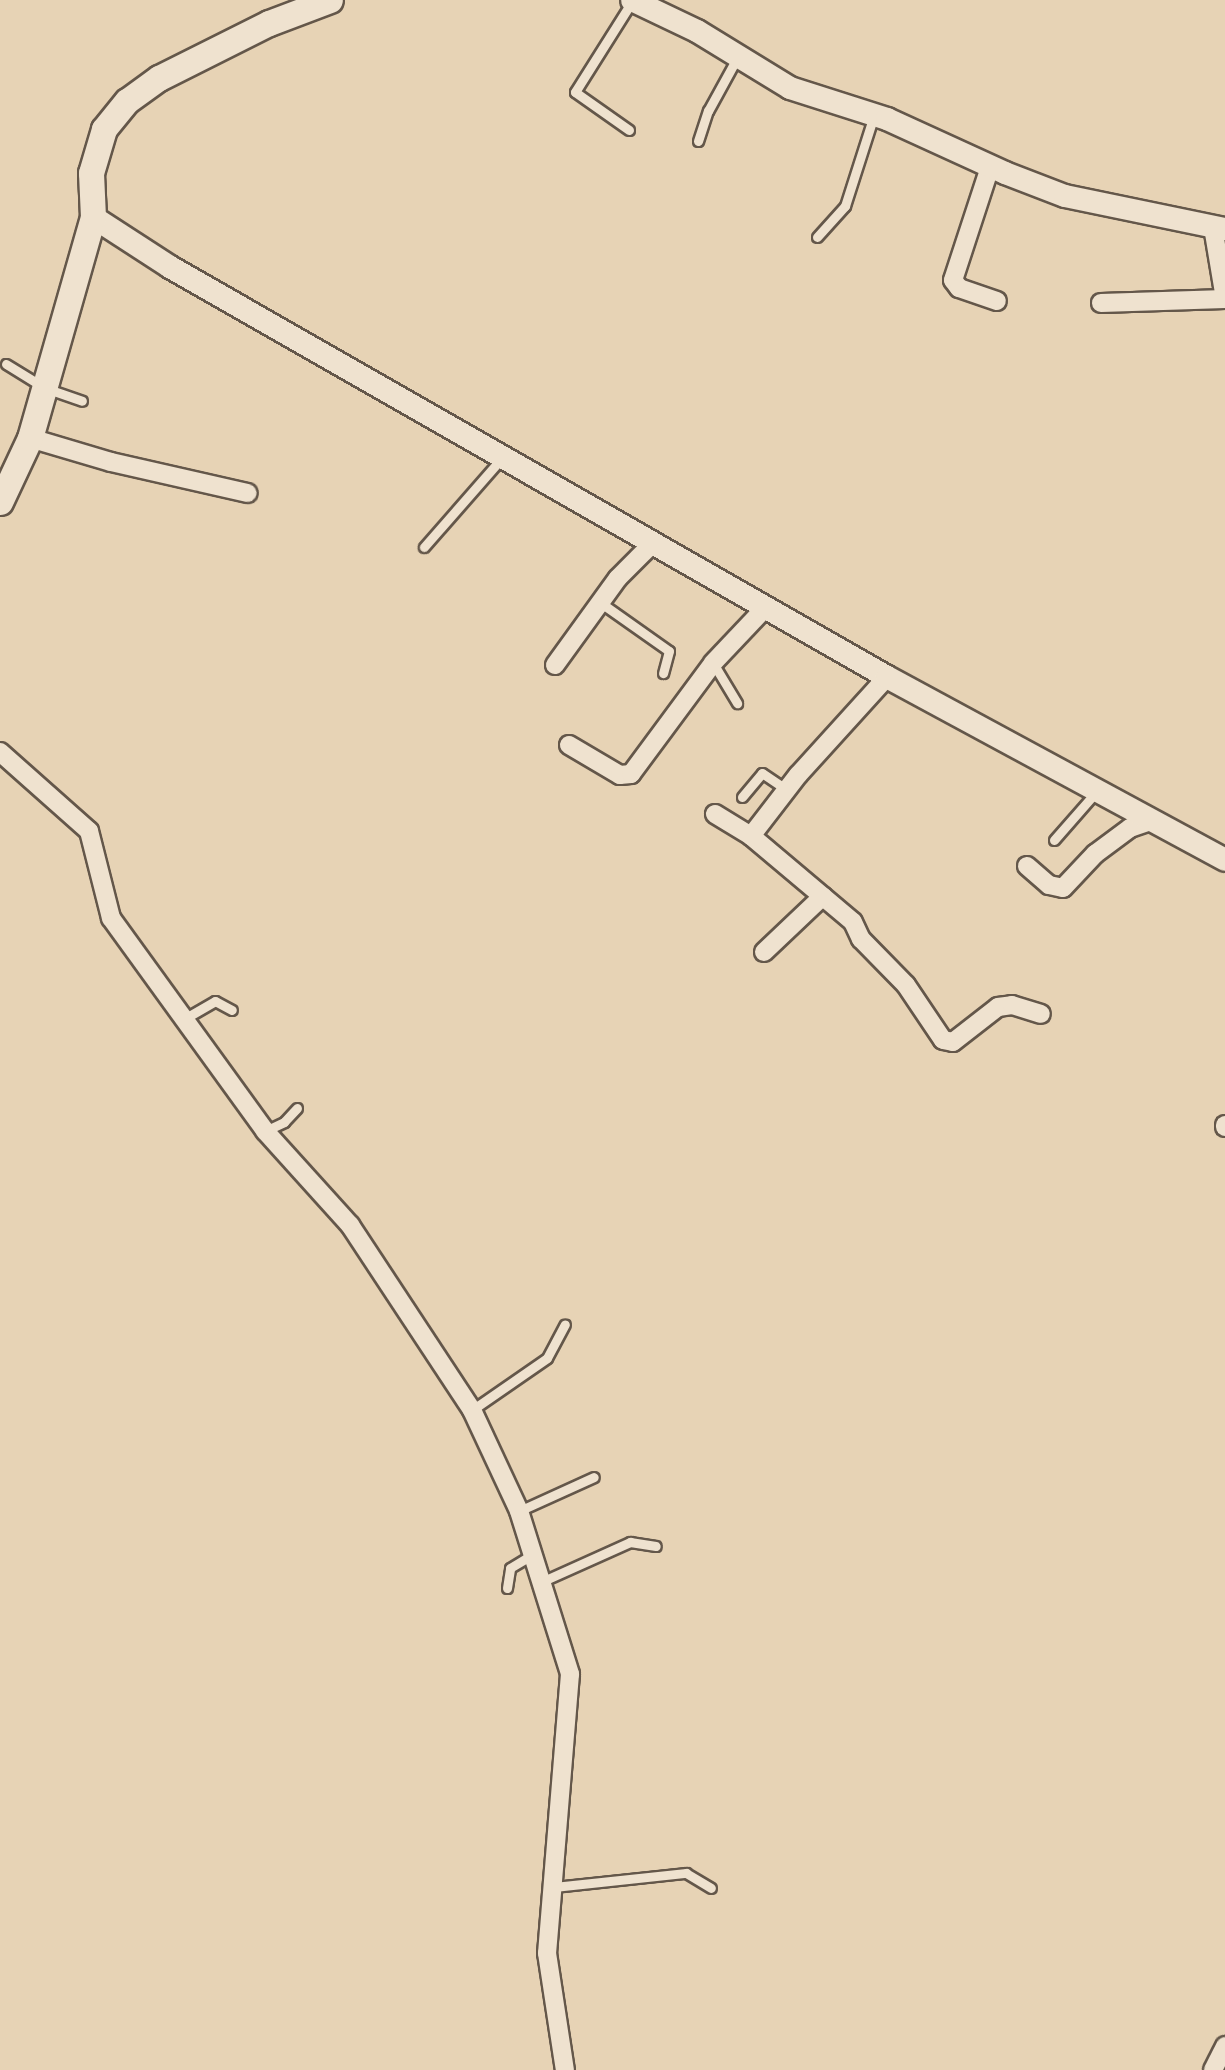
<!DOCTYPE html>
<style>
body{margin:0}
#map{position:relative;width:1225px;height:2070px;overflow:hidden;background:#e7d3b5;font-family:"Libre Bodoni",serif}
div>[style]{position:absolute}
.roads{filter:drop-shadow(2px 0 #64574a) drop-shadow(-2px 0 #64574a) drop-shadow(0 2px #64574a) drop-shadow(0 -2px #64574a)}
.service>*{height:9px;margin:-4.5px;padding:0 4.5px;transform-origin:4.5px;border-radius:4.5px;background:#efe2cf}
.minor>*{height:18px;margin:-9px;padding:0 9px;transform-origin:9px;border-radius:9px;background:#efe2cf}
.tertiary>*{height:22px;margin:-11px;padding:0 11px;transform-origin:11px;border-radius:11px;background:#efe2cf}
.secondary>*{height:25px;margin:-12.5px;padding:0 12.5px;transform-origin:12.5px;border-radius:12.5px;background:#efe2cf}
span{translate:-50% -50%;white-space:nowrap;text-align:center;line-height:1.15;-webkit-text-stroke:10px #efe2cf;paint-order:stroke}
</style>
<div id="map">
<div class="roads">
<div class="service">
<i style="left:629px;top:130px;width:66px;rotate:-144.9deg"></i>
<i style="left:575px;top:92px;width:105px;rotate:-57.8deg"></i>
<i style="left:698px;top:141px;width:32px;rotate:-72deg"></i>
<i style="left:708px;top:111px;width:60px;rotate:-61.3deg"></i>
<i style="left:817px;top:237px;width:42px;rotate:-47.9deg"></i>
<i style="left:845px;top:206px;width:92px;rotate:-72.3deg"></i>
<i style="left:6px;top:364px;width:46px;rotate:31.6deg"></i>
<i style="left:45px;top:388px;width:39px;rotate:19deg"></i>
<i style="left:424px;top:547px;width:117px;rotate:-48.8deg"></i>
<i style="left:601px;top:603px;width:83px;rotate:35.2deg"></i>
<i style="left:669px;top:651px;width:23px;rotate:105deg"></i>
<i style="left:713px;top:663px;width:47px;rotate:59deg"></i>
<i style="left:742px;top:797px;width:31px;rotate:-50deg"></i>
<i style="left:762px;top:773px;width:29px;rotate:34deg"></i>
<i style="left:1054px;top:840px;width:64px;rotate:-48.8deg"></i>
<i style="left:184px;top:1019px;width:36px;rotate:-30deg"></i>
<i style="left:215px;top:1001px;width:19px;rotate:28deg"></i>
<i style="left:265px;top:1131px;width:21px;rotate:-25deg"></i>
<i style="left:284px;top:1122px;width:19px;rotate:-47deg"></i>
<i style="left:472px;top:1410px;width:91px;rotate:-34.7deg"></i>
<i style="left:547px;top:1358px;width:38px;rotate:-62deg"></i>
<i style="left:519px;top:1511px;width:82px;rotate:-24.4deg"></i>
<i style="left:541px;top:1582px;width:98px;rotate:-24.2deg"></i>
<i style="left:630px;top:1542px;width:26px;rotate:9deg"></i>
<i style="left:507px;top:1588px;width:20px;rotate:-81deg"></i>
<i style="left:510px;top:1568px;width:26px;rotate:-31deg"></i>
<i style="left:554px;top:1887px;width:133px;rotate:-6.1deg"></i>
<i style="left:686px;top:1873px;width:29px;rotate:31deg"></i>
</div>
<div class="minor">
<i style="left:990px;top:167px;width:119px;rotate:108.1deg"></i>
<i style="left:953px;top:280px;width:10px;rotate:53deg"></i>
<i style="left:959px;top:288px;width:40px;rotate:18.9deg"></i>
<i style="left:1213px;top:227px;width:73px;rotate:80.5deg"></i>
<i style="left:1101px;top:303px;width:124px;rotate:-1.8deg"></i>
<i style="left:30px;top:438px;width:84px;rotate:16.5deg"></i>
<i style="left:111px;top:462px;width:140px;rotate:12.8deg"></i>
<i style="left:555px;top:665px;width:107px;rotate:-54.1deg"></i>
<i style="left:618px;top:578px;width:51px;rotate:-45deg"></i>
<i style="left:887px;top:677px;width:132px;rotate:132.2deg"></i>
<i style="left:798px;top:775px;width:77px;rotate:127.6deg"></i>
<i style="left:751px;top:836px;width:133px;rotate:40.1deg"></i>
<i style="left:853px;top:922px;width:19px;rotate:65deg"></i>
<i style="left:861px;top:939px;width:64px;rotate:45.6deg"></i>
<i style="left:906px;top:985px;width:66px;rotate:56.1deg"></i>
<i style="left:943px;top:1040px;width:10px;rotate:11deg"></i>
<i style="left:953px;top:1042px;width:57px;rotate:-37.9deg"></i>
<i style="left:998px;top:1007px;width:14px;rotate:-8deg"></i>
<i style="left:1012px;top:1005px;width:30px;rotate:17deg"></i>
<i style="left:569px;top:745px;width:59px;rotate:30.5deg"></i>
<i style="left:620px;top:775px;width:11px;rotate:-5deg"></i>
<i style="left:631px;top:774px;width:138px;rotate:-53.5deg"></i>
<i style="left:713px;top:663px;width:77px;rotate:-46.6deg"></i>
<i style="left:0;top:752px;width:119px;rotate:41.6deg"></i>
<i style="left:89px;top:831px;width:90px;rotate:75.8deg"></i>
<i style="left:111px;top:918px;width:263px;rotate:54.1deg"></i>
<i style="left:265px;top:1131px;width:127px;rotate:47.9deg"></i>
<i style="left:350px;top:1225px;width:222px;rotate:56.6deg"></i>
<i style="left:472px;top:1410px;width:111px;rotate:65deg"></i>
<i style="left:519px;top:1511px;width:171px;rotate:72.6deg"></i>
<i style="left:570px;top:1674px;width:280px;rotate:94.7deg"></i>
<i style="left:547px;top:1953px;width:118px;rotate:81.3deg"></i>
<i style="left:715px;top:814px;width:42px;rotate:31.4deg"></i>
<i style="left:1027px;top:866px;width:29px;rotate:41deg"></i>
<i style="left:1049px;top:885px;width:14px;rotate:12deg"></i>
<i style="left:1063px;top:888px;width:47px;rotate:-46.7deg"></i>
<i style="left:1095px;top:854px;width:44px;rotate:-36.6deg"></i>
<i style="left:1130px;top:828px;width:24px;rotate:-19deg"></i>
<i style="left:764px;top:952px;width:81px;rotate:-43.5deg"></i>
<i style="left:1225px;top:1125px;width:2px;rotate:90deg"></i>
<i style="left:1213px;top:2070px;width:27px;rotate:-63deg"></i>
</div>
<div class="tertiary">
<i style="left:632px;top:0;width:72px;rotate:25.5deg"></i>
<i style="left:697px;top:31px;width:109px;rotate:31.5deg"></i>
<i style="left:790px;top:88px;width:102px;rotate:17.7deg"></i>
<i style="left:887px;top:119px;width:130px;rotate:24.6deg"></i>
<i style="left:1005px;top:173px;width:64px;rotate:21deg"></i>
<i style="left:1065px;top:196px;width:163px;rotate:11.7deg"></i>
<i style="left:93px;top:217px;width:92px;rotate:33deg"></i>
<i style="left:170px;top:267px;width:826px;rotate:29.76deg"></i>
<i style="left:887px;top:677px;width:384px;rotate:28.4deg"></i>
</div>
<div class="secondary">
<i style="left:0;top:502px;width:71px;rotate:-64.9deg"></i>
<i style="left:30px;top:438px;width:230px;rotate:-74.1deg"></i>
<i style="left:93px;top:217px;width:44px;rotate:-92.6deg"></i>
<i style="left:91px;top:173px;width:46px;rotate:-73.5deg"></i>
<i style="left:104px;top:129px;width:36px;rotate:-51deg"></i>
<i style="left:127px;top:101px;width:39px;rotate:-36deg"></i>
<i style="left:159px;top:78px;width:123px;rotate:-26.6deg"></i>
<i style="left:269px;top:23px;width:65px;rotate:-20.7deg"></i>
</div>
</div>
</div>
